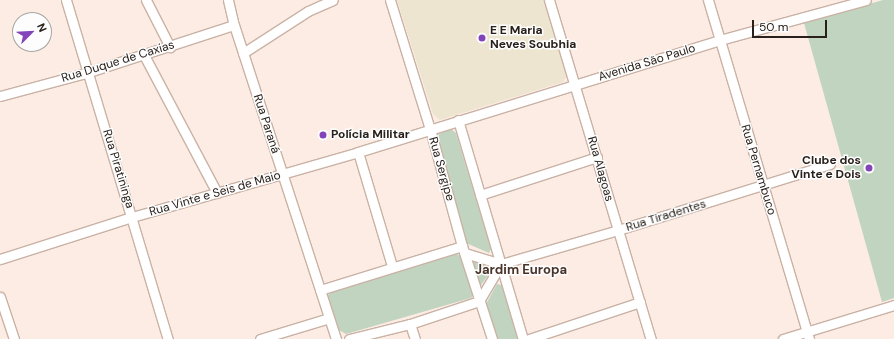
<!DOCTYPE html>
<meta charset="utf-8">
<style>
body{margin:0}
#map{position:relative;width:894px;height:339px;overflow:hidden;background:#fcece4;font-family:"DM Sans",sans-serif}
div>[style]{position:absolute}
.education>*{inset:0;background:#eee5d0}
.green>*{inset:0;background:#c0d4c0}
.roads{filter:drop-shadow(1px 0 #cab2a5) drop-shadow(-1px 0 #cab2a5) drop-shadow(0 1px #cab2a5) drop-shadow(0 -1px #cab2a5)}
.minor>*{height:9px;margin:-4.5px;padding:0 4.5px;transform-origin:4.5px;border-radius:4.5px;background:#fff}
.dots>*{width:11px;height:11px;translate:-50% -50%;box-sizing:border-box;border:2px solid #fdfdfd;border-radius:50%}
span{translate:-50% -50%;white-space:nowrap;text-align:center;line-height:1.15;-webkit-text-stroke:3px #fdfdfd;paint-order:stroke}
.poi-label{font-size:12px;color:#29201b;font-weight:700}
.left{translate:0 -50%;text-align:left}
.right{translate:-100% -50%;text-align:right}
.street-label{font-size:12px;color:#29201b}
.neighbourhood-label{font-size:13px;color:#48342a;font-weight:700}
.north{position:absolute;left:12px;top:12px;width:40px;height:40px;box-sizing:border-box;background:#fdfdfd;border:1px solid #a8a5a3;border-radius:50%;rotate:66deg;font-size:11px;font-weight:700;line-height:16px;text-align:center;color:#29201b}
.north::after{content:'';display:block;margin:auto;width:14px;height:18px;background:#8344b9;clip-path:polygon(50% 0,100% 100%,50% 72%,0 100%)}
.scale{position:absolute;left:752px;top:20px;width:75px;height:18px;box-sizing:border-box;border:2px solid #29201b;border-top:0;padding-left:5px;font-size:12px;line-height:14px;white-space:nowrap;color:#29201b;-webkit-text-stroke:3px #fdfdfd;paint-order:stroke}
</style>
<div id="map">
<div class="education">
<i style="clip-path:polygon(397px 0,544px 0,567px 76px,563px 82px,440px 120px,433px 114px)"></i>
</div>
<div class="green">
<i style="clip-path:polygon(883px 0,894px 0,894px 298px,882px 302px,804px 23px)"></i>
<i style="clip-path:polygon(451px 129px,456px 133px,491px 249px,489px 253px,466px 243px,436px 140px,439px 134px)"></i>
<i style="clip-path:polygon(457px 254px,462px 257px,474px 294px,471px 298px,346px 334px,339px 330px,327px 296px,331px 292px)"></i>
<i style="clip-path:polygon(472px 260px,494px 267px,481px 285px,478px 285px,471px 263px)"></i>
<i style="clip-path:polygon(497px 284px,502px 285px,519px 339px,495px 339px,485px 306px)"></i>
</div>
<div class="roads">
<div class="minor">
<i style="left:66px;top:0;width:354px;rotate:73.3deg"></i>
<i style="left:146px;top:0;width:53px;rotate:62.9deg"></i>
<i style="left:228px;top:0;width:26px;rotate:77deg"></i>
<i style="left:234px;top:25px;width:330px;rotate:72deg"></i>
<i style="left:390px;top:0;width:135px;rotate:72.8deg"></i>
<i style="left:430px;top:129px;width:121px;rotate:74.7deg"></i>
<i style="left:462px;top:246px;width:98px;rotate:72.1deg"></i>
<i style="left:549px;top:0;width:354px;rotate:73.3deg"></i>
<i style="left:708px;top:0;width:354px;rotate:73.4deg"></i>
<i style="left:243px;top:53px;width:77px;rotate:-32.9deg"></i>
<i style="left:308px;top:11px;width:27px;rotate:-24deg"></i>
<i style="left:144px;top:55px;width:156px;rotate:62.1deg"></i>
<i style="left:0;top:96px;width:92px;rotate:-15.1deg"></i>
<i style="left:89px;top:72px;width:152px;rotate:-18deg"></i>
<i style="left:458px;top:120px;width:228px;rotate:73.5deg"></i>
<i style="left:358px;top:152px;width:119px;rotate:73.4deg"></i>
<i style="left:480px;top:195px;width:123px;rotate:-18deg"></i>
<i style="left:465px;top:253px;width:38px;rotate:17deg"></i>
<i style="left:501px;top:264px;width:122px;rotate:-16.2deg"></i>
<i style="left:618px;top:230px;width:222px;rotate:-17.3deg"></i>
<i style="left:0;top:259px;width:139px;rotate:-17.7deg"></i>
<i style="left:132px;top:217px;width:235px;rotate:-16deg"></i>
<i style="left:358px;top:152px;width:379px;rotate:-17.2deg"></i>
<i style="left:720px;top:40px;width:151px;rotate:-15.3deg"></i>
<i style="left:320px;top:290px;width:149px;rotate:-17.2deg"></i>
<i style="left:0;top:297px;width:44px;rotate:71.6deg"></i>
<i style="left:410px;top:324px;width:16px;rotate:72deg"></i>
<i style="left:260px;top:339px;width:72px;rotate:-16.9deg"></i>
<i style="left:349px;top:339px;width:63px;rotate:-13.8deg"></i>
<i style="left:410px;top:324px;width:73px;rotate:-18.4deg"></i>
<i style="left:479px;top:301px;width:43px;rotate:-59.3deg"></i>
<i style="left:529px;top:339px;width:117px;rotate:-18.4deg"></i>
<i style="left:783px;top:339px;width:116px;rotate:-17deg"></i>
</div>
</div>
<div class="dots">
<i style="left:482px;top:38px;background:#8344b9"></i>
<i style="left:323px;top:135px;background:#8344b9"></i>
<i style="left:869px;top:168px;background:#8344b9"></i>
</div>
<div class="poi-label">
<span class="left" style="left:490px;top:38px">E E Maria<br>Neves Soubhia</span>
<span class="left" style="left:331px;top:135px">Polícia Militar</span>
<span class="right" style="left:861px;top:168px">Clube dos<br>Vinte e Dois</span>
</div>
<div class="street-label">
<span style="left:118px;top:62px;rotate:-17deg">Rua Duque de Caxias</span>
<span style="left:647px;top:63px;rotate:-17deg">Avenida São Paulo</span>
<span style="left:266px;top:124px;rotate:72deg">Rua Paraná</span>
<span style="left:118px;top:169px;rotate:73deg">Rua Piratininga</span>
<span style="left:441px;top:169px;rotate:74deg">Rua Sergipe</span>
<span style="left:600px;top:169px;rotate:74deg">Rua Alagoas</span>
<span style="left:758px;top:170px;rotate:73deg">Rua Pernambuco</span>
<span style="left:215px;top:194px;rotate:-16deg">Rua Vinte e Seis de Maio</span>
<span style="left:666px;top:216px;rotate:-17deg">Rua Tiradentes</span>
</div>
<div class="neighbourhood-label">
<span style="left:521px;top:270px">Jardim Europa</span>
</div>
<div class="north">N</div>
<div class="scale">50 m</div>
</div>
